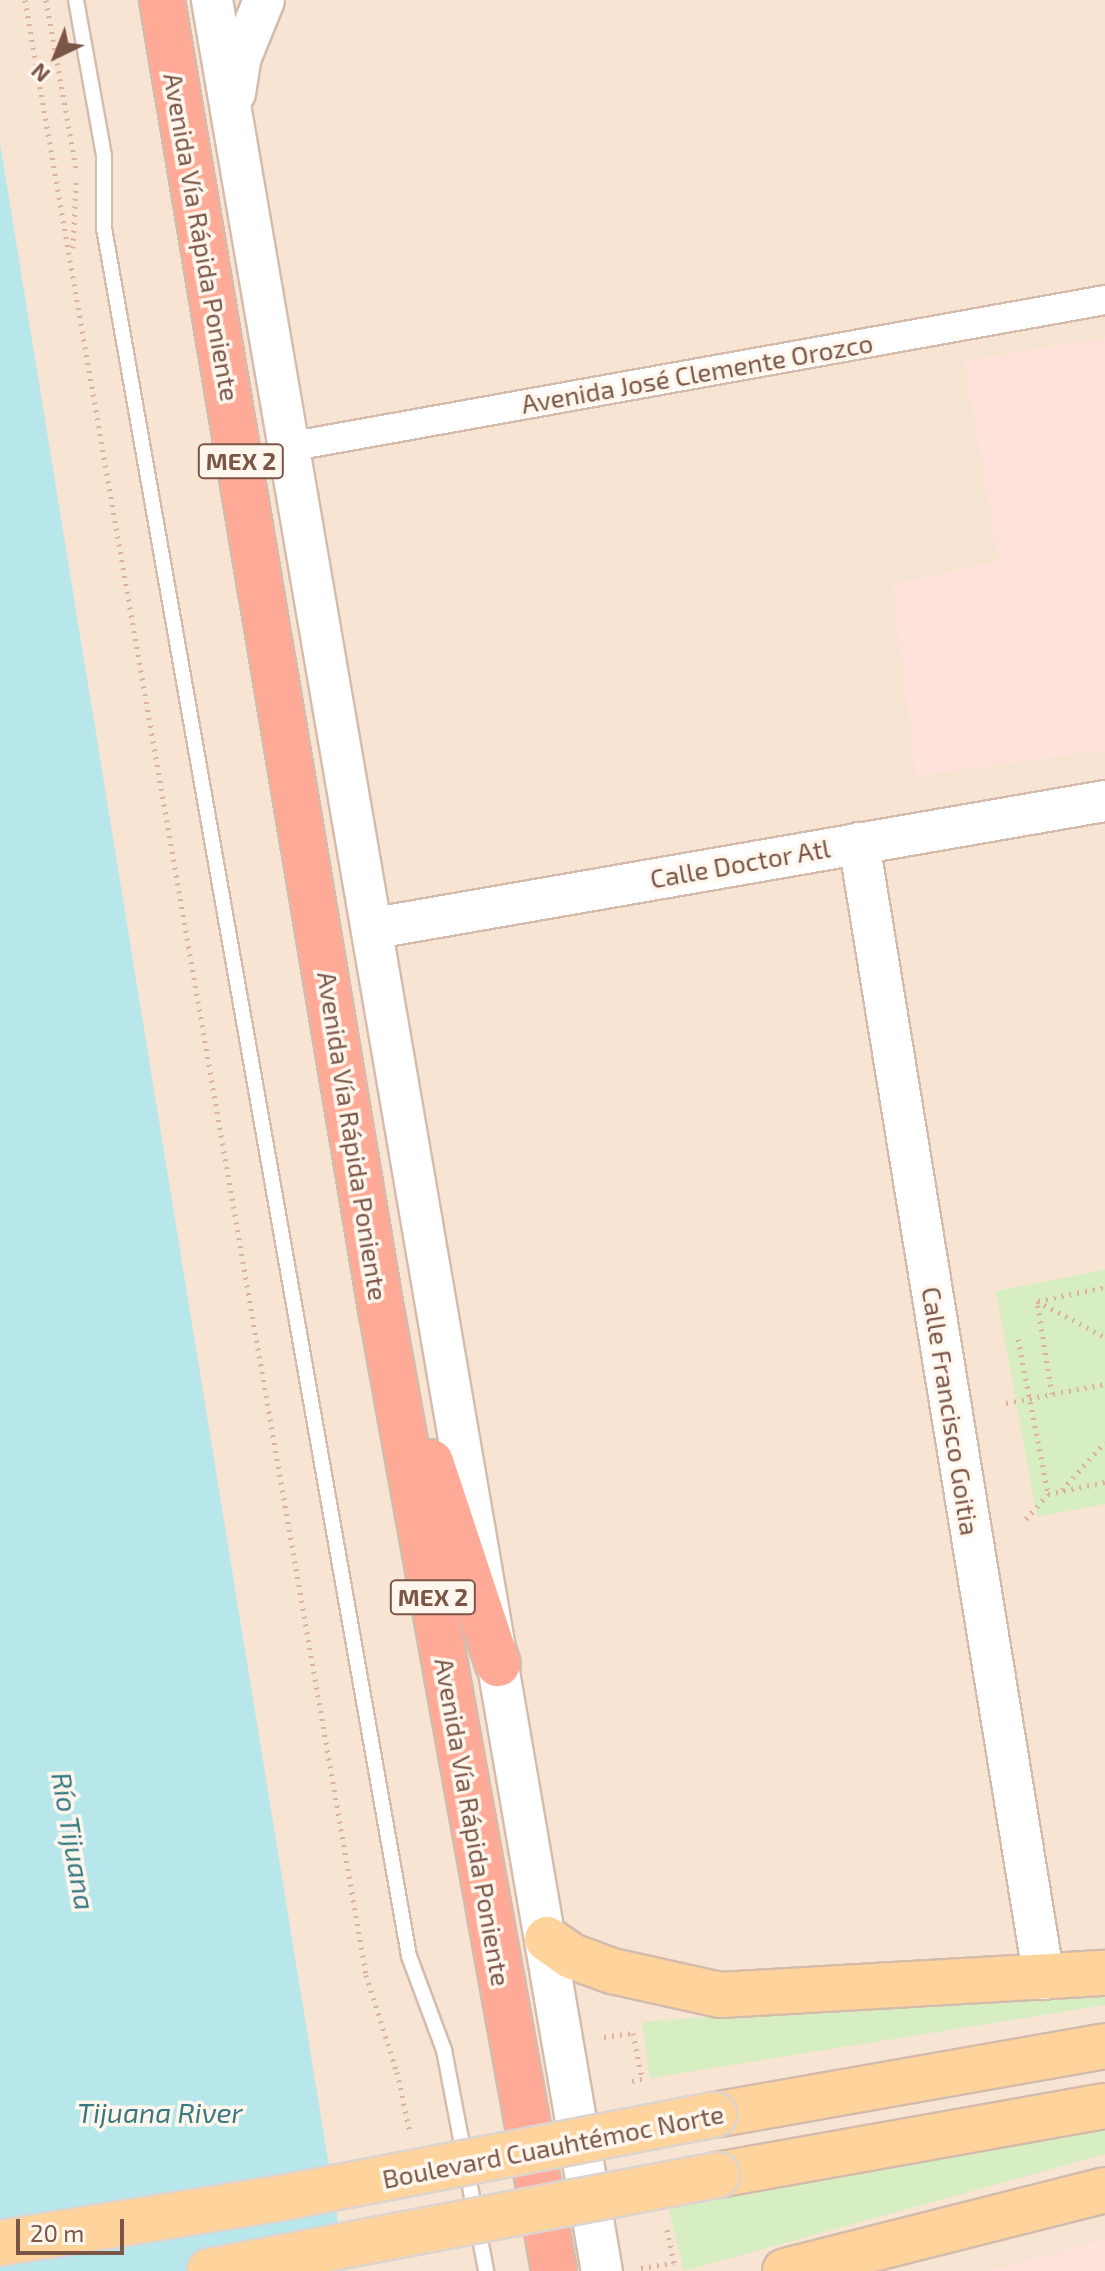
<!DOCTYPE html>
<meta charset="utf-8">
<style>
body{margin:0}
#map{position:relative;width:1105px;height:2271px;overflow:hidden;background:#fff3e5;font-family:"Exo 2",sans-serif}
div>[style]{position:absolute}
.residential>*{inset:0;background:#f7e4d3;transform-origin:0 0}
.commercial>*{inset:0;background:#ffe2d9}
.green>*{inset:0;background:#d6eec1}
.water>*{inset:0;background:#b7e7eb}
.path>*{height:5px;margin-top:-2.5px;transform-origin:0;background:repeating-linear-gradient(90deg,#ddb19c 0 2px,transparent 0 8px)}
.roads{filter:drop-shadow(2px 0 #d4bbac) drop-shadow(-2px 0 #d4bbac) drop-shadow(0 2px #d4bbac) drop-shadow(0 -2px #d4bbac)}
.lane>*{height:14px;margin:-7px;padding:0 7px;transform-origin:7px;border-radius:7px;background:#fff}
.street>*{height:28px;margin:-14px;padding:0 14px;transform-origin:14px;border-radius:14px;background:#fff}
.secondary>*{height:40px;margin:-20px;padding:0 20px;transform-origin:20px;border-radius:20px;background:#fff}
.primary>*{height:44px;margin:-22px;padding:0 22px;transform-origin:22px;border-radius:22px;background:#ffd49c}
.highway>*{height:44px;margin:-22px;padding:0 22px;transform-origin:22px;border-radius:22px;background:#ffaa96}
.bridges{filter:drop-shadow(2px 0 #ddd3cf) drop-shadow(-2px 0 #ddd3cf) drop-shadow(0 2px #ddd3cf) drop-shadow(0 -2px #ddd3cf)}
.primary-bridge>*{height:44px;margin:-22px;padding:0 22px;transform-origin:22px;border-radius:22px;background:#ffd49c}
span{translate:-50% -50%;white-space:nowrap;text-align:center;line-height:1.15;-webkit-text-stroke:7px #fff7ee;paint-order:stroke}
.shield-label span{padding:2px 6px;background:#fff7ee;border:2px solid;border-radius:6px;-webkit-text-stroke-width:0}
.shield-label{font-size:24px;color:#7b5647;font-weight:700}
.street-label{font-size:26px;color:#7b5647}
.water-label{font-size:28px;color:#387a82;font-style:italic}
.north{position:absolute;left:16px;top:16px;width:80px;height:80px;-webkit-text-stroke:6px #fff7ee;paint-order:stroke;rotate:223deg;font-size:22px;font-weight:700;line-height:32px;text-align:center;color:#7b5647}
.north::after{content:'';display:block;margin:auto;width:28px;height:36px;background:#7b5647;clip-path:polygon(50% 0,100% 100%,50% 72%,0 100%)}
.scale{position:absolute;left:16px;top:2219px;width:108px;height:36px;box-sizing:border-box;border:4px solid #7b5647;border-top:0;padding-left:10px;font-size:24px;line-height:28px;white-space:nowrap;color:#7b5647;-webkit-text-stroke:6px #fff7ee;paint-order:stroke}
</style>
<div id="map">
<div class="residential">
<i style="left:0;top:0;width:1105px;height:2271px"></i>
</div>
<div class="commercial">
<i style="clip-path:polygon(1105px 338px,1105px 750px,916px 776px,892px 584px,999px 561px,964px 361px)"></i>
<i style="clip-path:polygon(1105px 2239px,1105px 2271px,988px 2271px)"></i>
</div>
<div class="green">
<i style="clip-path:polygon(1105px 1270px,1105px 1504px,1037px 1517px,996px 1291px)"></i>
<i style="clip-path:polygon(1105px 1986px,1105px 2005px,650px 2078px,642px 2022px)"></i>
<i style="clip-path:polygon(1105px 2129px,1105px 2154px,684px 2271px,668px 2207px)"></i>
</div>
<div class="water">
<i style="clip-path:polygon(0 143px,346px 2271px,0 2271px)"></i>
</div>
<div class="path">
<i style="left:25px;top:0;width:2004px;rotate:80.2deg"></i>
<i style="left:366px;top:1975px;width:102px;rotate:72.3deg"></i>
<i style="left:397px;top:2072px;width:62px;rotate:78deg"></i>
<i style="left:46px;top:0;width:171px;rotate:79.9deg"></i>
<i style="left:73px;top:248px;width:66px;rotate:-87.4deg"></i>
<i style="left:1038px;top:1301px;width:68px;rotate:-11.8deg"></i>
<i style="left:1018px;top:1339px;width:158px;rotate:79deg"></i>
<i style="left:1052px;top:1394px;width:94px;rotate:-99.2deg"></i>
<i style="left:1037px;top:1301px;width:77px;rotate:27.9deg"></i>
<i style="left:1006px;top:1403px;width:101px;rotate:-10.9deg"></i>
<i style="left:1062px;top:1490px;width:64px;rotate:-48.1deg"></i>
<i style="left:1026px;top:1519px;width:33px;rotate:-49deg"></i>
<i style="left:1048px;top:1494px;width:58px;rotate:-11.9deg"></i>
<i style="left:604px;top:2037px;width:29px;rotate:-8deg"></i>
<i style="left:633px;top:2033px;width:47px;rotate:78.9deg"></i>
<i style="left:642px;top:2079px;width:13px;rotate:167deg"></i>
<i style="left:641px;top:2268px;width:33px;rotate:-9deg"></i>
<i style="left:674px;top:2263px;width:39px;rotate:-102deg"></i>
</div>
<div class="roads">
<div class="lane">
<i style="left:76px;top:0;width:158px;rotate:79.8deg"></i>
<i style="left:104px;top:156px;width:72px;rotate:90deg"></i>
<i style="left:104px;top:228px;width:1755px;rotate:79.99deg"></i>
<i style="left:409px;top:1956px;width:100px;rotate:69.6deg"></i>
<i style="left:444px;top:2050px;width:225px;rotate:79.2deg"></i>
</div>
<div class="street">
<i style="left:288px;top:447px;width:830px;rotate:-10.2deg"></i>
</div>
<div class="secondary">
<i style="left:212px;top:0;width:2304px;rotate:80.26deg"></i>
<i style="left:235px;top:93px;width:36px;rotate:-81deg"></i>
<i style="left:241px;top:57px;width:61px;rotate:-68deg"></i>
<i style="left:859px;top:843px;width:1151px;rotate:80.75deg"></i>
<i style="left:375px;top:928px;width:741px;rotate:-9.87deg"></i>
</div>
<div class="primary">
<i style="left:547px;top:1939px;width:29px;rotate:35deg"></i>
<i style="left:571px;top:1956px;width:44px;rotate:20.1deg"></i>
<i style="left:612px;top:1971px;width:111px;rotate:12.5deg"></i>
<i style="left:720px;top:1995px;width:386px;rotate:-3.3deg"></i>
<i style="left:714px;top:2115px;width:397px;rotate:-10deg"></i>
<i style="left:717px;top:2175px;width:394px;rotate:-10.1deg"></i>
<i style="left:785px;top:2271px;width:330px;rotate:-14.2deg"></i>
</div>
<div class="highway">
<i style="left:162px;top:0;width:1332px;rotate:80.5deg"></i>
<i style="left:382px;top:1314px;width:972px;rotate:79.81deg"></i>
<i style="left:431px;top:1462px;width:213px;rotate:71.7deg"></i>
</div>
</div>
<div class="bridges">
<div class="primary-bridge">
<i style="left:0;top:2243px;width:296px;rotate:-9.1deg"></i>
<i style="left:292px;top:2196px;width:430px;rotate:-10.9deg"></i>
<i style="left:210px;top:2271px;width:516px;rotate:-10.72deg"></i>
</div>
</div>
<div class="shield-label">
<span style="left:241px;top:461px">MEX 2</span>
<span style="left:433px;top:1597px">MEX 2</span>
</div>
<div class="street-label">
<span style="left:202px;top:237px;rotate:80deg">Avenida Vía Rápida Poniente</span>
<span style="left:697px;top:373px;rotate:-10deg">Avenida José Clemente Orozco</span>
<span style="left:740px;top:863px;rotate:-10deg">Calle Doctor Atl</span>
<span style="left:353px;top:1136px;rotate:81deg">Avenida Vía Rápida Poniente</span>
<span style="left:951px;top:1411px;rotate:81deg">Calle Francisco Goitia</span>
<span style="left:473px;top:1822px;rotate:80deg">Avenida Vía Rápida Poniente</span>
<span style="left:553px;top:2146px;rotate:-11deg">Boulevard Cuauhtémoc Norte</span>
</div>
<div class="water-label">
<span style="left:74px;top:1841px;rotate:80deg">Río Tijuana</span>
<span style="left:160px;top:2112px">Tijuana River</span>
</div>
<div class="north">N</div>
<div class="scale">20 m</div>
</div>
